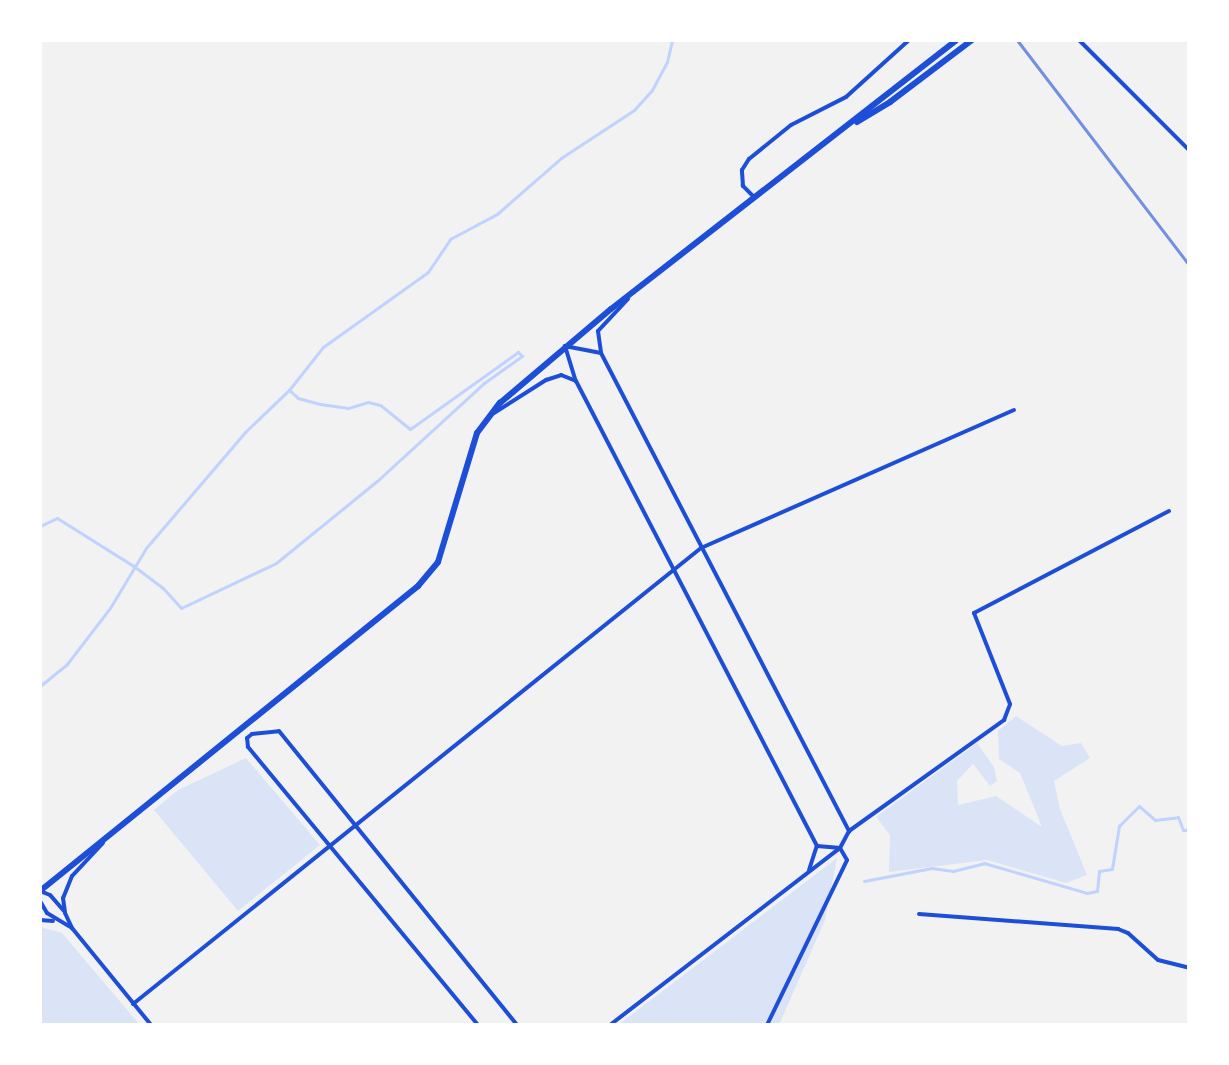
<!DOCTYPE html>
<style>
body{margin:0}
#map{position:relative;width:1229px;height:1065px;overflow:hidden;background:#f2f2f2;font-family:Lora,serif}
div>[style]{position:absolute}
.green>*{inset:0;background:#dbe4f7}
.stream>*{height:3px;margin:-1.5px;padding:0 1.5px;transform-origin:1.5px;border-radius:1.5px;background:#bfd3fe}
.minor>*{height:4px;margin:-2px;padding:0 2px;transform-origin:2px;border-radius:2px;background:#1d4ed8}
.secondary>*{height:6px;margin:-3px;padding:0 3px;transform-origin:3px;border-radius:3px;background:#1d4ed8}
.rail>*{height:3px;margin:-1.5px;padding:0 1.5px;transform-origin:1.5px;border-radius:1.5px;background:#7290e2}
span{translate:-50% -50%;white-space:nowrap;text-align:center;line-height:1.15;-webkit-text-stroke:8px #fff;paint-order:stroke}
.frame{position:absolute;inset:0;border:42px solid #fff;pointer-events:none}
</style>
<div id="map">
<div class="green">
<i style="clip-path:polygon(1016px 716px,1062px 746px,1081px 743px,1090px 758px,1054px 781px,1060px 809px,1087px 875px,1066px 883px,987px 860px,889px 872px,890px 835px,876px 817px,977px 743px,994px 767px,997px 781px,990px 786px,973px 764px,957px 781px,958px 805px,996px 796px,1042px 827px,1020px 773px,999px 759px,998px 731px)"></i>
<i style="clip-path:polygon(246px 758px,320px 845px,238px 911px,154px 810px,178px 790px)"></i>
<i style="clip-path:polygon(837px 858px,825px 920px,779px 1025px,618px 1025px)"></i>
<i style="clip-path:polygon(40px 927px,62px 933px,140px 1025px,40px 1025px)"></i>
</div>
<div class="stream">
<i style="left:40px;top:526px;width:19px;rotate:-25deg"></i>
<i style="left:57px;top:518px;width:92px;rotate:32.1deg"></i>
<i style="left:135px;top:567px;width:35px;rotate:37deg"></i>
<i style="left:163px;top:588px;width:27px;rotate:48deg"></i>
<i style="left:181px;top:608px;width:105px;rotate:-25.3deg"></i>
<i style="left:276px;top:563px;width:130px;rotate:-39.1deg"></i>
<i style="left:377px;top:481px;width:145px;rotate:-42.5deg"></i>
<i style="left:484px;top:383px;width:47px;rotate:-35.4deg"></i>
<i style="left:522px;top:356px;width:6px;rotate:-135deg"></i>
<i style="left:518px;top:352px;width:133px;rotate:144.5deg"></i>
<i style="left:410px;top:429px;width:38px;rotate:-141deg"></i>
<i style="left:380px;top:405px;width:12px;rotate:-166deg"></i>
<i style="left:368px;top:402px;width:21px;rotate:163deg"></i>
<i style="left:348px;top:408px;width:28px;rotate:-172deg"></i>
<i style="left:320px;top:404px;width:23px;rotate:-165deg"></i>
<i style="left:298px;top:398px;width:12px;rotate:-138deg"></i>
<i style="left:40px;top:686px;width:35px;rotate:-39deg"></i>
<i style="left:67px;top:664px;width:71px;rotate:-52.5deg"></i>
<i style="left:110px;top:608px;width:70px;rotate:-59deg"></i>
<i style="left:146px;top:548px;width:153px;rotate:-49.5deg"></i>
<i style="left:245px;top:432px;width:61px;rotate:-43.7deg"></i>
<i style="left:289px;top:390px;width:55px;rotate:-51.7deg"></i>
<i style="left:323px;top:347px;width:129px;rotate:-35.5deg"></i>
<i style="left:428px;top:272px;width:40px;rotate:-56deg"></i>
<i style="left:450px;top:239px;width:53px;rotate:-28deg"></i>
<i style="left:497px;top:214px;width:85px;rotate:-41.2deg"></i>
<i style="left:561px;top:158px;width:87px;rotate:-33.3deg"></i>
<i style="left:634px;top:110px;width:27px;rotate:-48deg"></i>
<i style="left:652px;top:90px;width:32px;rotate:-62deg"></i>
<i style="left:667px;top:62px;width:23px;rotate:-77deg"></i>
<i style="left:864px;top:881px;width:69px;rotate:-10.8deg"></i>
<i style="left:932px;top:868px;width:21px;rotate:8deg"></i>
<i style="left:953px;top:871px;width:32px;rotate:-14deg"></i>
<i style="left:984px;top:863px;width:107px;rotate:16.2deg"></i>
<i style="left:1087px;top:893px;width:10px;rotate:-11deg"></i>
<i style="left:1097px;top:891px;width:20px;rotate:-84deg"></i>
<i style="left:1099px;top:871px;width:13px;rotate:-9deg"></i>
<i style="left:1112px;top:869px;width:44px;rotate:-80.8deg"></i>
<i style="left:1119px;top:826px;width:28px;rotate:-45deg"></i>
<i style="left:1139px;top:806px;width:21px;rotate:41deg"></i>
<i style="left:1155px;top:820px;width:23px;rotate:-7deg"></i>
<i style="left:1178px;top:817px;width:14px;rotate:69deg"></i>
<i style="left:1183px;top:830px;width:6px"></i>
</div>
<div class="minor">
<i style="left:1079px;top:40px;width:156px;rotate:45deg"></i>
<i style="left:754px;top:197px;width:16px;rotate:-135deg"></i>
<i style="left:743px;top:186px;width:16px;rotate:-94deg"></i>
<i style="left:742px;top:170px;width:13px;rotate:-58deg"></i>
<i style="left:749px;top:159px;width:54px;rotate:-39deg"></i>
<i style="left:791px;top:125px;width:62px;rotate:-27deg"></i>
<i style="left:846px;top:97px;width:85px;rotate:-42.1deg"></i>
<i style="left:628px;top:299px;width:44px;rotate:133.2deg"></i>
<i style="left:598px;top:331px;width:22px;rotate:82deg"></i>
<i style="left:601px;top:353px;width:539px;rotate:62.58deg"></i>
<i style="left:601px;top:353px;width:37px;rotate:-169deg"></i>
<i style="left:565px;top:346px;width:37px;rotate:73deg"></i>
<i style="left:576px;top:381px;width:524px;rotate:62.6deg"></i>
<i style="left:494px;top:413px;width:62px;rotate:-32.4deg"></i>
<i style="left:546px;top:380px;width:16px;rotate:-18deg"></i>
<i style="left:561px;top:375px;width:14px;rotate:21deg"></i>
<i style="left:103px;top:843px;width:45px;rotate:133.2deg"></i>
<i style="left:72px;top:876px;width:24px;rotate:112deg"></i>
<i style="left:63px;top:898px;width:15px;rotate:82deg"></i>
<i style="left:65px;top:913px;width:17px;rotate:65deg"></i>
<i style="left:72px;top:928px;width:125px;rotate:50.8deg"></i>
<i style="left:817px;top:846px;width:21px;rotate:5deg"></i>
<i style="left:809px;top:870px;width:25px;rotate:-72deg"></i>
<i style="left:64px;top:911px;width:21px;rotate:-131deg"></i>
<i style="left:50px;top:895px;width:11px;rotate:-158deg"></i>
<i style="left:40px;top:891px;width:10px;rotate:90deg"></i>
<i style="left:40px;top:901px;width:14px;rotate:60deg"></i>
<i style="left:47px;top:913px;width:27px;rotate:31deg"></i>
<i style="left:919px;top:914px;width:200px;rotate:4.3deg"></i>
<i style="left:1118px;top:929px;width:11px;rotate:22deg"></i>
<i style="left:1128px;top:933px;width:40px;rotate:42deg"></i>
<i style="left:1158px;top:960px;width:32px;rotate:14deg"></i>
<i style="left:40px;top:920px;width:13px;rotate:4deg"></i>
<i style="left:133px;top:1004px;width:728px;rotate:-38.76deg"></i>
<i style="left:701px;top:548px;width:342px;rotate:-23.8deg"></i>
<i style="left:478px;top:1025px;width:361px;rotate:-129.6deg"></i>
<i style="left:248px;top:747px;width:9px;rotate:-96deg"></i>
<i style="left:247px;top:738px;width:6px;rotate:-39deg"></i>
<i style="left:252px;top:734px;width:27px;rotate:-6deg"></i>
<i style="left:279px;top:731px;width:378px;rotate:51deg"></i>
<i style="left:610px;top:1025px;width:290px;rotate:-37.6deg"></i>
<i style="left:840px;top:848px;width:19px;rotate:-62deg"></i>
<i style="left:849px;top:831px;width:191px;rotate:-35.6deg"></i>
<i style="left:1004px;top:720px;width:17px;rotate:-69deg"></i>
<i style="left:1010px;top:704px;width:98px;rotate:-111.6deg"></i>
<i style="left:974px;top:613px;width:220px;rotate:-27.6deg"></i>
<i style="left:767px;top:1025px;width:183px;rotate:-64.1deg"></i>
<i style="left:847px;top:860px;width:14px;rotate:-120deg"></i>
</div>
<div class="secondary">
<i style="left:857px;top:122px;width:39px;rotate:-31deg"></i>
<i style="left:890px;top:102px;width:103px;rotate:-37.1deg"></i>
<i style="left:40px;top:891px;width:486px;rotate:-38.9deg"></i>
<i style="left:418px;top:586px;width:31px;rotate:-50deg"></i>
<i style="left:438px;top:562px;width:135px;rotate:-73.2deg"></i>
<i style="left:477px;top:433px;width:38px;rotate:-53deg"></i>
<i style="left:500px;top:403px;width:145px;rotate:-40.3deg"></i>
<i style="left:611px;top:309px;width:437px;rotate:-37.9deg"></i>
</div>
<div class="rail">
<i style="left:1017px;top:40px;width:283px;rotate:52.6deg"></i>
</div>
<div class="frame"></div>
</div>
